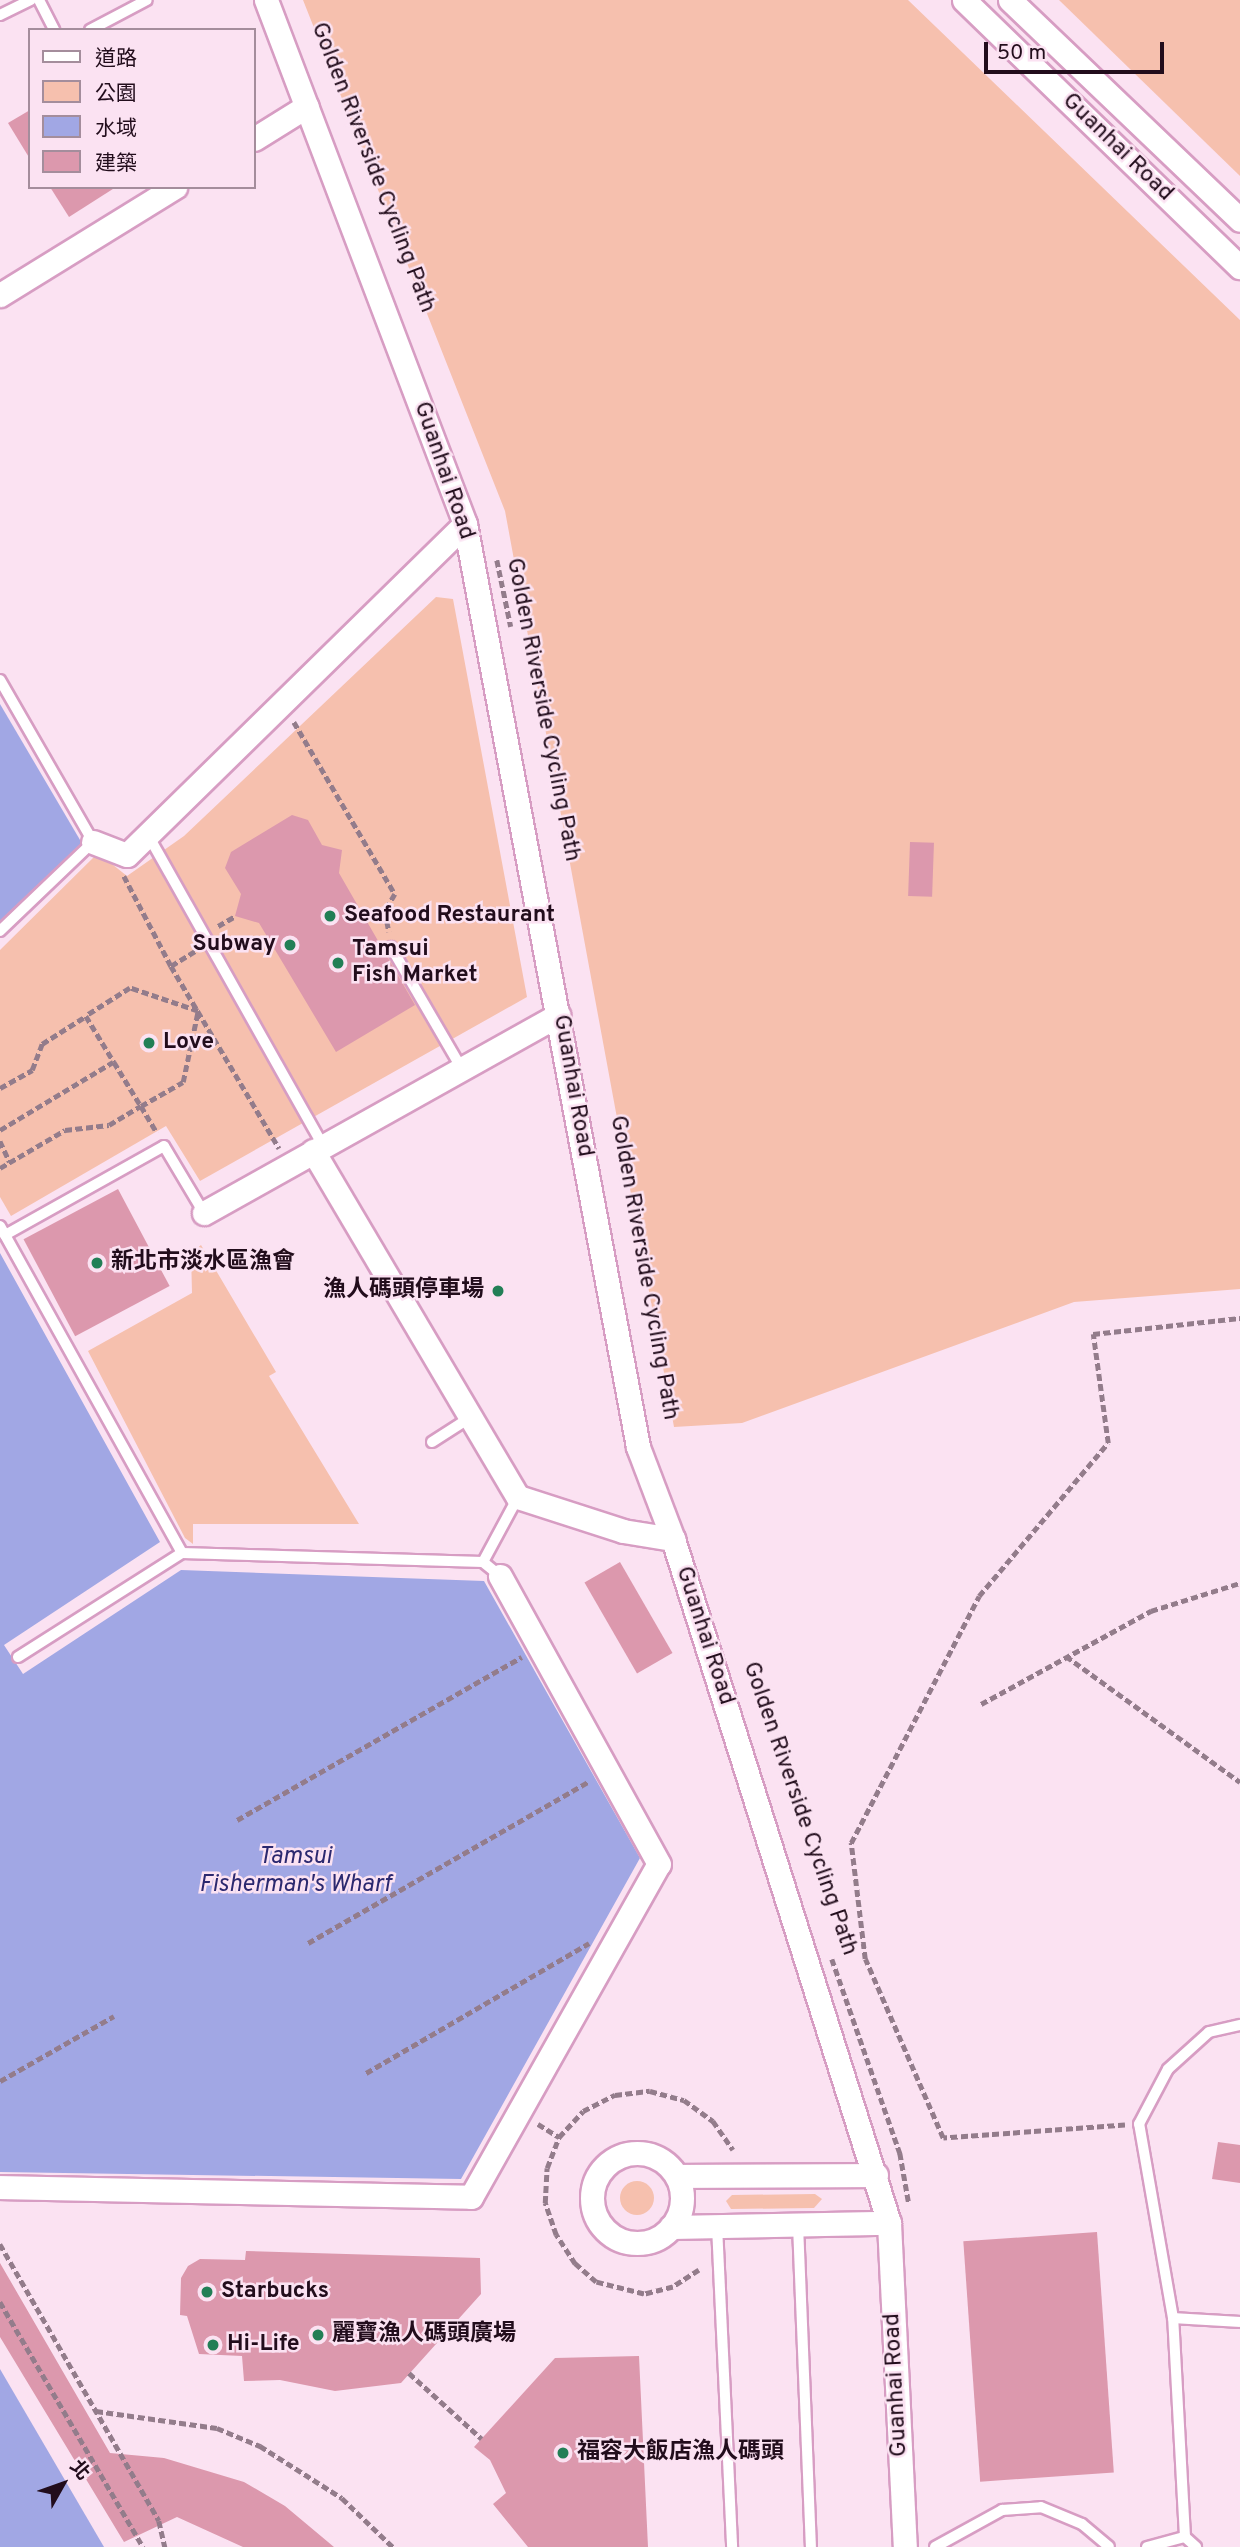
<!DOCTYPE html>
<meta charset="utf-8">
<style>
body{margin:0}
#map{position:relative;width:1240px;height:2547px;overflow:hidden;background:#fbe2f2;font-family:Overpass,"Noto Sans TC",sans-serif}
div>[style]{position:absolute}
.green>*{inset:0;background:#f6c0ae}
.round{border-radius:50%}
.water>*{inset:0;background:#a1a7e4}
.building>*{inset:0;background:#dc98ad;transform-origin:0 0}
.path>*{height:4.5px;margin-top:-2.25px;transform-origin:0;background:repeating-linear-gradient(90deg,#937c8b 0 7px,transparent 0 10.5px)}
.roads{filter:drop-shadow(2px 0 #d79dc3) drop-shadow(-2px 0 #d79dc3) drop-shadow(0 2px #d79dc3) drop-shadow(0 -2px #d79dc3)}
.service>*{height:10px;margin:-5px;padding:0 5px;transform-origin:5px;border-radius:5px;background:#fff}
.minor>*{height:23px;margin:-11.5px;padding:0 11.5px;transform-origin:11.5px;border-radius:11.5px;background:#fff}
.minor>.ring{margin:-11.5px;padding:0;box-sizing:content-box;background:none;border:23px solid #fff;border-radius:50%}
.dots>*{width:19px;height:19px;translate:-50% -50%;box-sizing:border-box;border:4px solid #fbe2f2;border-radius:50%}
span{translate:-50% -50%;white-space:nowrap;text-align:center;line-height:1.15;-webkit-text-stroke:5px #fbe2f2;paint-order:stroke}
.street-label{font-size:23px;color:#220d1c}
.poi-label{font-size:23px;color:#220d1c;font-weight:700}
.left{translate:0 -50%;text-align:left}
.right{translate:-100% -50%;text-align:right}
.water-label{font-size:24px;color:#2b286f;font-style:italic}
.legend{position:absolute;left:28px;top:28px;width:228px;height:161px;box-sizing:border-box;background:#fbe2f2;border:2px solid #a48d9c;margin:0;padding:9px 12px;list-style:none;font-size:21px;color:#220d1c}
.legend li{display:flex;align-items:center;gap:14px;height:35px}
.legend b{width:35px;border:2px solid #a48d9c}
.north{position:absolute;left:28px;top:2449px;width:70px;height:70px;-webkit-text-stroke:5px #fbe2f2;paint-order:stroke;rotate:50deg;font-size:19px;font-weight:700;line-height:28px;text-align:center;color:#220d1c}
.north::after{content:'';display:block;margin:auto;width:24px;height:32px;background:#220d1c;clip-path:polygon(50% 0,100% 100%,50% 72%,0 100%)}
.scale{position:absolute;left:984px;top:42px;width:180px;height:32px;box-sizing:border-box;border:4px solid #220d1c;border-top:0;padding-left:9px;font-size:21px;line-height:24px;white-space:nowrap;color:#220d1c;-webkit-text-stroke:5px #fbe2f2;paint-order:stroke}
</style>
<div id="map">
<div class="green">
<i style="clip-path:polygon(303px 0,908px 0,1240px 320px,1240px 1289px,1074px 1302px,742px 1423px,674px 1427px,505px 511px)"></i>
<i style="clip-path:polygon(1059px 0,1240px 0,1240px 176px)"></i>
<i style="clip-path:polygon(436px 597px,453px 599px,527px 997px,200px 1181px,166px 1126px,11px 1216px,0 1197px,0 950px,98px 853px,127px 876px,184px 836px)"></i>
<i style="clip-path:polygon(201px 1245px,276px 1372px,269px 1376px,359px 1524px,193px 1524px,193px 1544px,185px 1538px,88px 1351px,192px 1293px,191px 1253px)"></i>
<i class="round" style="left:620px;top:2181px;width:34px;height:34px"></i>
<i style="clip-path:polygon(815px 2194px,822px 2199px,814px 2208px,731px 2209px,726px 2201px,732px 2195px)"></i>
</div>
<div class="water">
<i style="clip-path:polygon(0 704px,83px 845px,0 924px)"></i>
<i style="clip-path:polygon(0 1253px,160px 1542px,4px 1645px,23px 1674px,181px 1570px,484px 1581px,640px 1858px,461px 2179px,0 2172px)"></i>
<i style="clip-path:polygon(0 2369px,104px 2547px,0 2547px)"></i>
</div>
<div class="building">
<i style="clip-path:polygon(30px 110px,30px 159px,8px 123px)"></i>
<i style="clip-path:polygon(50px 187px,116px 187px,69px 217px)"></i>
<i style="clip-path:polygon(292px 815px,308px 820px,322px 845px,342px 850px,339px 873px,415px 1005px,336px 1052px,259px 923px,235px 916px,241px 894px,225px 868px,231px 852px)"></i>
<i style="left:910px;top:842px;width:24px;height:54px;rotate:2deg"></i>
<i style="left:118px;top:1189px;width:110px;height:107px;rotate:62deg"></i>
<i style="left:620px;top:1562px;width:105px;height:41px;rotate:60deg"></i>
<i style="clip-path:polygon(1218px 2142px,1240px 2145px,1240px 2183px,1212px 2179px)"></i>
<i style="left:1097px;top:2232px;width:241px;height:134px;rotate:86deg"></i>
<i style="clip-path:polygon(246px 2251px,480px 2258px,481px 2294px,401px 2383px,335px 2391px,280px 2380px,244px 2381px,242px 2356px,199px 2354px,187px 2316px,180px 2315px,181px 2278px,188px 2266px,200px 2259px,245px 2260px)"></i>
<i style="clip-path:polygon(0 2263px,110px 2453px,164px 2458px,244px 2482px,285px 2506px,334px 2547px,243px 2547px,177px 2517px,124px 2542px,0 2337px)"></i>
<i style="clip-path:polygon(639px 2356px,648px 2547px,528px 2547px,493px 2504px,506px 2493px,490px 2460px,474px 2447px,555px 2358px)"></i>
</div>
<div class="path">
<i style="left:497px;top:560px;width:68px;rotate:78.2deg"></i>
<i style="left:294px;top:722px;width:199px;rotate:59.6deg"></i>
<i style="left:395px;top:894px;width:20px;rotate:120deg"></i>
<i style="left:385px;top:911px;width:21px;rotate:79deg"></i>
<i style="left:124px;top:876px;width:102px;rotate:62.4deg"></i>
<i style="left:171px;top:966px;width:212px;rotate:59.3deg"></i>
<i style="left:218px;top:926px;width:20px;rotate:-30deg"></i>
<i style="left:171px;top:966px;width:31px;rotate:-32deg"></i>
<i style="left:0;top:1088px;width:37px;rotate:-29deg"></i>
<i style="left:32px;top:1070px;width:28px;rotate:-69deg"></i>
<i style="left:42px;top:1044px;width:52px;rotate:-32.5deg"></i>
<i style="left:0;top:1130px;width:132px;rotate:-31deg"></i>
<i style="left:0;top:1141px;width:23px;rotate:65deg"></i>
<i style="left:0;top:1168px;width:75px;rotate:-30.3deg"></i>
<i style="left:65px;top:1130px;width:44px;rotate:-6.5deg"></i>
<i style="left:109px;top:1125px;width:37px;rotate:-31deg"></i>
<i style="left:141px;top:1106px;width:48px;rotate:-29.7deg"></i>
<i style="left:183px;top:1082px;width:73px;rotate:-78.1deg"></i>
<i style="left:198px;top:1011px;width:72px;rotate:-161.3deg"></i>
<i style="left:130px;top:988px;width:52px;rotate:147.5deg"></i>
<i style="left:86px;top:1016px;width:54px;rotate:58.7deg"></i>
<i style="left:114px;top:1062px;width:52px;rotate:58.5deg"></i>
<i style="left:141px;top:1106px;width:31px;rotate:59deg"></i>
<i style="left:1066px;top:1656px;width:215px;rotate:35.9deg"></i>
<i style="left:981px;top:1704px;width:194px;rotate:-28.7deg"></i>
<i style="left:1151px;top:1611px;width:93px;rotate:-17.5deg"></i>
<i style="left:237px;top:1820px;width:328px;rotate:-29.8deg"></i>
<i style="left:308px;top:1943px;width:323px;rotate:-29.9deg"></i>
<i style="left:832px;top:1959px;width:206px;rotate:70.7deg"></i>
<i style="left:900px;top:2153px;width:52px;rotate:80deg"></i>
<i style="left:366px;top:2073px;width:258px;rotate:-30.2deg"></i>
<i style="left:0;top:2081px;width:131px;rotate:-29.7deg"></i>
<i style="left:538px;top:2124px;width:25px;rotate:32deg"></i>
<i style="left:1125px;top:2125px;width:182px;rotate:175.9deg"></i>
<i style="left:943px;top:2138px;width:195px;rotate:-113.5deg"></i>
<i style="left:865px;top:1959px;width:117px;rotate:-96.9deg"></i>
<i style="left:851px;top:1843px;width:278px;rotate:-62.6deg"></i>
<i style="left:979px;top:1596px;width:200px;rotate:-49.9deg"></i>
<i style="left:1108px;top:1443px;width:110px;rotate:-97.8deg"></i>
<i style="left:1093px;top:1334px;width:148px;rotate:-6.2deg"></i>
<i style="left:0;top:2244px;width:319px;rotate:60.1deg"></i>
<i style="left:159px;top:2521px;width:27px;rotate:77deg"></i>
<i style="left:699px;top:2270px;width:31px;rotate:147deg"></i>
<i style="left:673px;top:2287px;width:30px;rotate:166deg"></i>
<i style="left:644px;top:2294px;width:49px;rotate:-166deg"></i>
<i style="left:596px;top:2282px;width:28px;rotate:-139deg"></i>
<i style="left:575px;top:2264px;width:35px;rotate:-123deg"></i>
<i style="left:556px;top:2235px;width:34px;rotate:-109deg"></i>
<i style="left:545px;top:2203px;width:35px;rotate:-87deg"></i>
<i style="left:547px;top:2168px;width:33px;rotate:-69deg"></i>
<i style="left:559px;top:2137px;width:35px;rotate:-47deg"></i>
<i style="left:583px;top:2111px;width:36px;rotate:-27deg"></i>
<i style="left:615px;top:2095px;width:35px;rotate:-7deg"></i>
<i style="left:650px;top:2091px;width:35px;rotate:15deg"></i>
<i style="left:684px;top:2100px;width:36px;rotate:36deg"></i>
<i style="left:713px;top:2121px;width:35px;rotate:55deg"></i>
<i style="left:0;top:2302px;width:284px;rotate:59.7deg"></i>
<i style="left:409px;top:2373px;width:98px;rotate:42.1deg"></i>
<i style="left:96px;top:2411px;width:122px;rotate:8deg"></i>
<i style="left:217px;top:2428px;width:47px;rotate:22.7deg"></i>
<i style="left:260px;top:2446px;width:97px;rotate:32.4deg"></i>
<i style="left:342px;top:2498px;width:71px;rotate:43.9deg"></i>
</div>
<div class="roads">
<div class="service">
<i style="left:39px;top:0;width:34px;rotate:63deg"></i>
<i style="left:0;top:15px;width:34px;rotate:-26deg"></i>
<i style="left:90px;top:30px;width:64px;rotate:-27.8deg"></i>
<i style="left:0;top:680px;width:187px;rotate:60.1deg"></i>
<i style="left:93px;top:842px;width:129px;rotate:136.3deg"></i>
<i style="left:148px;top:835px;width:356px;rotate:60.6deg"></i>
<i style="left:391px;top:947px;width:141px;rotate:59.8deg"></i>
<i style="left:0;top:1226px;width:374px;rotate:60.9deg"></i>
<i style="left:5px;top:1235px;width:182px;rotate:-29.2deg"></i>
<i style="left:164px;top:1146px;width:78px;rotate:59.2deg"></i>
<i style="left:432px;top:1442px;width:43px;rotate:-32.6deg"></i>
<i style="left:483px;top:1562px;width:74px;rotate:-61.7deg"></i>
<i style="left:18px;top:1657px;width:194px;rotate:-32.4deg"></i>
<i style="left:182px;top:1553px;width:301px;rotate:1.7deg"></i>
<i style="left:483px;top:1562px;width:22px;rotate:39deg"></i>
<i style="left:798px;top:2225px;width:322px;rotate:87.7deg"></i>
<i style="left:717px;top:2226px;width:321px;rotate:87.3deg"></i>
<i style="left:1173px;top:2318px;width:67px;rotate:3.4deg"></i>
<i style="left:1185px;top:2537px;width:219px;rotate:-93.1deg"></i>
<i style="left:1173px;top:2318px;width:197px;rotate:-99.9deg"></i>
<i style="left:1139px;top:2124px;width:62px;rotate:-62.2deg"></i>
<i style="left:1168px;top:2069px;width:55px;rotate:-42.1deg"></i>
<i style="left:1209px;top:2032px;width:32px;rotate:-13deg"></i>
<i style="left:935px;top:2547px;width:77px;rotate:-28.9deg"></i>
<i style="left:1002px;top:2510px;width:39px;rotate:-4deg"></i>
<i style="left:1041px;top:2507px;width:44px;rotate:22.5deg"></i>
<i style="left:1082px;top:2524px;width:35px;rotate:40deg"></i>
<i style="left:1147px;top:2547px;width:39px;rotate:-15deg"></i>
<i style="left:1185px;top:2537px;width:15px;rotate:42deg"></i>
</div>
<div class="minor">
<i style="left:266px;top:0;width:561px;rotate:69.2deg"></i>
<i style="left:465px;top:524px;width:939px;rotate:79.38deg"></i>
<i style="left:638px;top:1447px;width:98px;rotate:69.2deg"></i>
<i style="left:673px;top:1539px;width:717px;rotate:72.47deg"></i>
<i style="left:889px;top:2223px;width:324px;rotate:87.2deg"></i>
<i style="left:964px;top:0;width:384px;rotate:44.1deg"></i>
<i style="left:1010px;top:0;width:318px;rotate:43.7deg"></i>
<i style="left:254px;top:139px;width:62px;rotate:-31.9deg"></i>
<i style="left:0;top:295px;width:206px;rotate:-31.7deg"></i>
<i style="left:93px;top:842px;width:36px;rotate:21deg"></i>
<i style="left:127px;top:855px;width:473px;rotate:-44.4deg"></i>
<i style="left:313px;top:1151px;width:402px;rotate:59.4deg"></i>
<i style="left:518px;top:1497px;width:110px;rotate:17.9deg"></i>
<i style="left:623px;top:1531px;width:51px;rotate:9.1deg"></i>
<i style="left:204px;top:1213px;width:406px;rotate:-29.2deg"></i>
<i class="ring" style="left:592px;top:2153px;width:67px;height:67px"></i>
<i style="left:677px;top:2176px;width:199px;rotate:-0.3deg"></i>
<i style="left:0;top:2187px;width:471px;rotate:1.2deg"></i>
<i style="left:471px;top:2197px;width:382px;rotate:-60.6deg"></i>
<i style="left:659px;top:1864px;width:329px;rotate:-118.9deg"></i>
<i style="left:671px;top:2227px;width:218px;rotate:-1.1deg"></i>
</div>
</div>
<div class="dots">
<i style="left:330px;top:916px;background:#227f56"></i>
<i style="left:290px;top:945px;background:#227f56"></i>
<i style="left:338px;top:963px;background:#227f56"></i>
<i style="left:149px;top:1043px;background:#227f56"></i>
<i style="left:97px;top:1263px;background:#227f56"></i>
<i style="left:498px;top:1291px;background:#227f56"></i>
<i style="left:207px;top:2292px;background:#227f56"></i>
<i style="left:318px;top:2335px;background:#227f56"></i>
<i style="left:213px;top:2345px;background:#227f56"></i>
<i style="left:563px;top:2453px;background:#227f56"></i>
</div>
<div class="street-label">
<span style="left:1117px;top:148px;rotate:44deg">Guanhai Road</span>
<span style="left:372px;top:168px;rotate:69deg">Golden Riverside Cycling Path</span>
<span style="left:443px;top:471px;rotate:71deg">Guanhai Road</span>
<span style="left:542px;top:710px;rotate:79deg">Golden Riverside Cycling Path</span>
<span style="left:572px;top:1086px;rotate:80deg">Guanhai Road</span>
<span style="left:643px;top:1268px;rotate:80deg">Golden Riverside Cycling Path</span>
<span style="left:704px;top:1636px;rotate:72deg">Guanhai Road</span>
<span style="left:799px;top:1809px;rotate:71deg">Golden Riverside Cycling Path</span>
<span style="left:897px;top:2385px;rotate:-93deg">Guanhai Road</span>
</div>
<div class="poi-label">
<span class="left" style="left:344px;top:916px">Seafood Restaurant</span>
<span class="right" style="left:276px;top:945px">Subway</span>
<span class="left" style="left:352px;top:963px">Tamsui<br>Fish Market</span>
<span class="left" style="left:163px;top:1043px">Love</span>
<span class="left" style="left:111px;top:1263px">新北市淡水區漁會</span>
<span class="right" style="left:484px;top:1291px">漁人碼頭停車場</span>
<span class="left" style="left:221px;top:2292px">Starbucks</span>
<span class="left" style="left:332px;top:2335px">麗寶漁人碼頭廣場</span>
<span class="left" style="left:227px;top:2345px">Hi-Life</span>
<span class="left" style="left:577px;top:2453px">福容大飯店漁人碼頭</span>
</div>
<div class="water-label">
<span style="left:295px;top:1872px">Tamsui<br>Fisherman's Wharf</span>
</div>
<ul class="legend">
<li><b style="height:9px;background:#fff"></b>道路</li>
<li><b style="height:19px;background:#f6c0ae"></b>公園</li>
<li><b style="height:19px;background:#a1a7e4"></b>水域</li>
<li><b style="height:19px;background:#dc98ad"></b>建築</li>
</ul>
<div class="north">北</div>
<div class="scale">50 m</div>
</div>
